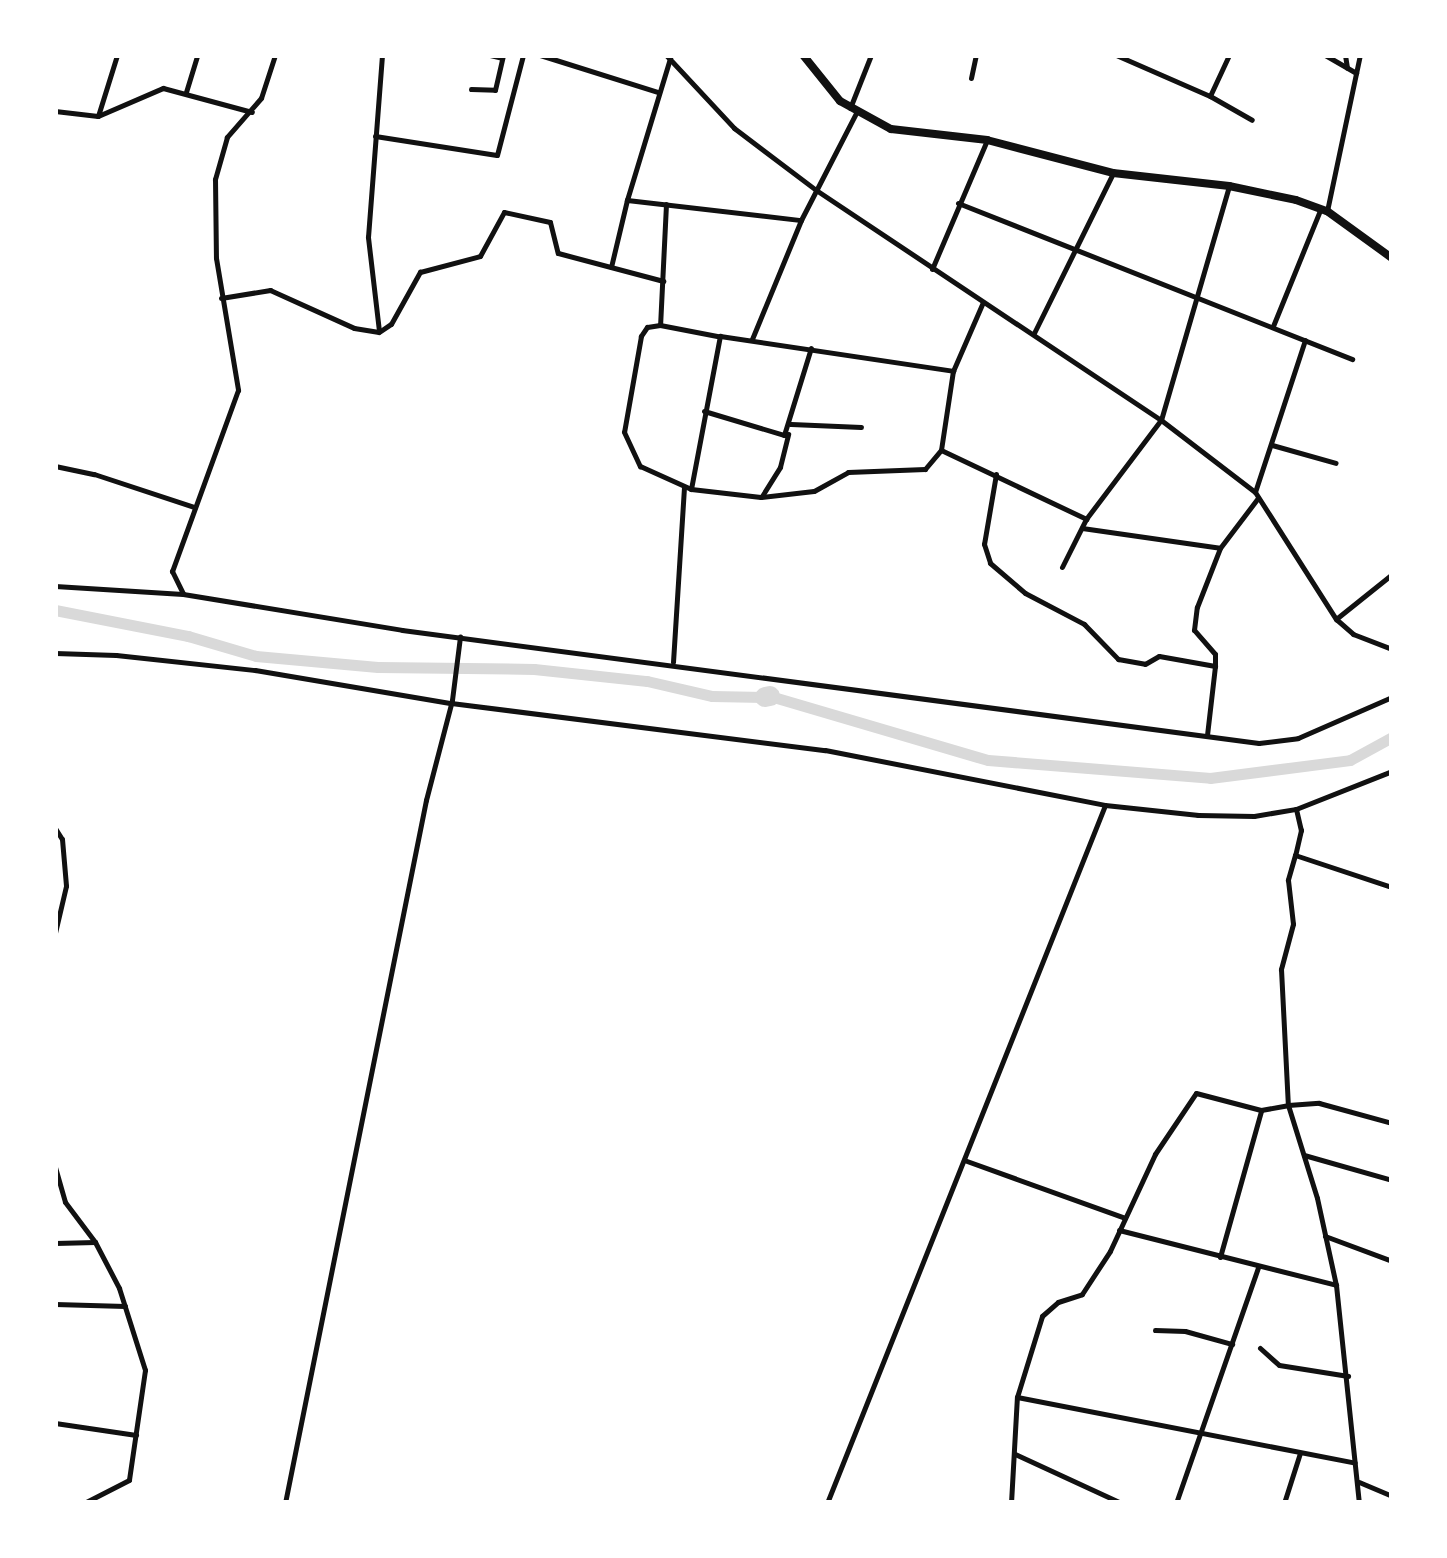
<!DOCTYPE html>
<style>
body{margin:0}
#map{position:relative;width:1447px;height:1558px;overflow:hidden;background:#fff;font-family:"PT Sans",sans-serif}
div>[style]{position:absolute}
.canal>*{height:11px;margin:-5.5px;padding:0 5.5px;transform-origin:5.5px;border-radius:5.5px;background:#d9d9d9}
.river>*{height:20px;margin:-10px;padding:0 10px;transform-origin:10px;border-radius:10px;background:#d9d9d9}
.minor>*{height:5px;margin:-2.5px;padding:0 2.5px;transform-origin:2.5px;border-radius:2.5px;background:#111}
.secondary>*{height:8px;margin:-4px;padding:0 4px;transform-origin:4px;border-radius:4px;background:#111}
span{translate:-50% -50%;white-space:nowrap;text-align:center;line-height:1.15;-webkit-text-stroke:8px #fff;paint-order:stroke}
.frame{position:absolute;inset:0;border:58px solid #fff;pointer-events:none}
</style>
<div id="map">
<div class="canal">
<i style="left:55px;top:610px;width:136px;rotate:11.1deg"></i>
<i style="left:188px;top:636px;width:71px;rotate:16.4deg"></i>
<i style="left:256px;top:656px;width:122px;rotate:5.2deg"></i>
<i style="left:378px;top:667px;width:156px;rotate:0.7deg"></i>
<i style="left:534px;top:669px;width:114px;rotate:6.1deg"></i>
<i style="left:647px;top:681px;width:67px;rotate:13deg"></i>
<i style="left:712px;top:696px;width:53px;rotate:1.1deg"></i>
<i style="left:770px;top:696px;width:227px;rotate:16.4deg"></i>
<i style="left:988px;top:760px;width:223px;rotate:4.6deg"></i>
<i style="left:1210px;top:778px;width:141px;rotate:-7.3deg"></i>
<i style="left:1350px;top:760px;width:48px;rotate:-28.7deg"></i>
</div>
<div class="river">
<i style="left:765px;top:697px;width:5px;rotate:-11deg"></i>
</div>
<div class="minor">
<i style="left:275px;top:55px;width:45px;rotate:108deg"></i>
<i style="left:261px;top:98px;width:52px;rotate:131.1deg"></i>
<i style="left:227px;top:137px;width:44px;rotate:105.9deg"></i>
<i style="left:215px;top:179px;width:79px;rotate:89.3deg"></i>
<i style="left:216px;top:258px;width:134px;rotate:80.5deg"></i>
<i style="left:238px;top:390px;width:193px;rotate:110deg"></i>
<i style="left:172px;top:571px;width:25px;rotate:64deg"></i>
<i style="left:183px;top:594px;width:222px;rotate:9.3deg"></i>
<i style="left:402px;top:630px;width:864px;rotate:7.51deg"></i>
<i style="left:1259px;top:743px;width:39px;rotate:-7deg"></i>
<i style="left:1298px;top:738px;width:103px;rotate:-23.6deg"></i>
<i style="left:490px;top:55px;width:12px;rotate:14deg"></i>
<i style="left:540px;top:55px;width:123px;rotate:17.5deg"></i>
<i style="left:666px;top:55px;width:100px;rotate:47deg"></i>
<i style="left:734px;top:128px;width:103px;rotate:37.1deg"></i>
<i style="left:816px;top:190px;width:415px;rotate:33.7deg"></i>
<i style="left:1161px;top:420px;width:118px;rotate:37.5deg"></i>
<i style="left:1255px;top:492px;width:151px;rotate:57.5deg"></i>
<i style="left:1336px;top:619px;width:23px;rotate:41deg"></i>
<i style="left:1353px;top:634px;width:42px;rotate:21deg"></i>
<i style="left:671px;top:55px;width:152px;rotate:106.9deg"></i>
<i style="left:627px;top:200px;width:175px;rotate:6.6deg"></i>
<i style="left:1116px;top:55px;width:103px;rotate:23.6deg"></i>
<i style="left:1229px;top:55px;width:45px;rotate:114.9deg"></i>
<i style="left:1210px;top:96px;width:48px;rotate:29.7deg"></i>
<i style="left:1325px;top:55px;width:36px;rotate:30deg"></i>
<i style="left:1345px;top:55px;width:13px;rotate:81deg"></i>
<i style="left:971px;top:78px;width:24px;rotate:-78deg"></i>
<i style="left:471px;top:89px;width:24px;rotate:2deg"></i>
<i style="left:495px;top:90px;width:36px;rotate:-77deg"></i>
<i style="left:186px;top:92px;width:39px;rotate:-73deg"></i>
<i style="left:850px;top:108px;width:57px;rotate:-68.4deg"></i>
<i style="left:55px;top:111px;width:43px;rotate:6.6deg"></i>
<i style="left:98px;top:116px;width:64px;rotate:-72.7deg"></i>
<i style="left:98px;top:116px;width:71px;rotate:-23.3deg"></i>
<i style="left:163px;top:88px;width:92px;rotate:15.1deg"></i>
<i style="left:375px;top:136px;width:123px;rotate:8.9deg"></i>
<i style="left:497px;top:155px;width:103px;rotate:-75.4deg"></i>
<i style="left:958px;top:203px;width:424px;rotate:21.6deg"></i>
<i style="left:666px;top:204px;width:121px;rotate:92.8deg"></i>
<i style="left:660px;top:325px;width:13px;rotate:171deg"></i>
<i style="left:647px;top:327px;width:11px;rotate:124deg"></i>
<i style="left:641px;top:336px;width:97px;rotate:100deg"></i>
<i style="left:624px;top:432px;width:38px;rotate:65deg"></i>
<i style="left:640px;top:466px;width:56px;rotate:24.3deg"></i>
<i style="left:691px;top:489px;width:70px;rotate:6.5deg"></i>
<i style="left:761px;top:497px;width:53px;rotate:-6.5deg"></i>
<i style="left:814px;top:491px;width:39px;rotate:-29deg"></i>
<i style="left:848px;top:472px;width:77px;rotate:-2.2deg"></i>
<i style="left:925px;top:469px;width:25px;rotate:-50deg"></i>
<i style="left:941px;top:450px;width:161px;rotate:25.4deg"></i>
<i style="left:1327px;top:211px;width:159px;rotate:-78.1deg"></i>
<i style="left:611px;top:267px;width:69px;rotate:-76.6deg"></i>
<i style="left:932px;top:269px;width:140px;rotate:-66.9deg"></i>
<i style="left:221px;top:298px;width:50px;rotate:-9.3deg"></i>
<i style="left:270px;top:290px;width:92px;rotate:24.3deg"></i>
<i style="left:354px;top:328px;width:25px;rotate:9deg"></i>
<i style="left:379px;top:332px;width:14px;rotate:-34deg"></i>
<i style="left:391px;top:324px;width:60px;rotate:-60.9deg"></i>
<i style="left:420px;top:272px;width:62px;rotate:-14.9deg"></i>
<i style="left:480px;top:256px;width:50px;rotate:-61.4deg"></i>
<i style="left:504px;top:212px;width:47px;rotate:12.3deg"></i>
<i style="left:550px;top:222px;width:32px;rotate:76deg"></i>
<i style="left:558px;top:253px;width:109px;rotate:14.9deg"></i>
<i style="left:660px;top:325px;width:58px;rotate:10.9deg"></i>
<i style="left:1273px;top:326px;width:127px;rotate:-67.9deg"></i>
<i style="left:379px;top:331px;width:95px;rotate:-96.7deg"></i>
<i style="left:368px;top:237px;width:183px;rotate:-85.6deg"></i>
<i style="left:1034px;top:333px;width:178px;rotate:-63.7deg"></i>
<i style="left:752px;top:339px;width:129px;rotate:-67.6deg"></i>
<i style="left:801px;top:220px;width:120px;rotate:-62.8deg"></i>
<i style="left:704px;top:411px;width:84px;rotate:16.7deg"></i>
<i style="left:784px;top:435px;width:91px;rotate:-72.8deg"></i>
<i style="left:791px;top:424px;width:70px;rotate:2.5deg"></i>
<i style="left:1272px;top:445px;width:66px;rotate:15.7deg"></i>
<i style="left:941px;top:450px;width:80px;rotate:-81.4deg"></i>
<i style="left:953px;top:371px;width:75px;rotate:-66.5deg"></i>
<i style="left:55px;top:466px;width:40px;rotate:12deg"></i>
<i style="left:94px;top:474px;width:105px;rotate:18.3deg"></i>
<i style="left:996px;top:474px;width:71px;rotate:99.7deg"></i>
<i style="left:984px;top:544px;width:20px;rotate:72deg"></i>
<i style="left:990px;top:563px;width:46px;rotate:40.6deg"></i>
<i style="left:1025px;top:593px;width:67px;rotate:27.7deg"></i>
<i style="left:1084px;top:624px;width:49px;rotate:45.8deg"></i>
<i style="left:1118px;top:659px;width:27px;rotate:10deg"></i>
<i style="left:1145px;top:664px;width:16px;rotate:-30deg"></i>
<i style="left:1159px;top:656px;width:57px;rotate:10.1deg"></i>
<i style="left:1215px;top:666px;width:69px;rotate:96.6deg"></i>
<i style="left:691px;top:489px;width:156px;rotate:-79.3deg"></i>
<i style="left:720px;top:336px;width:236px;rotate:8.5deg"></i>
<i style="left:1255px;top:492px;width:160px;rotate:-71.8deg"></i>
<i style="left:762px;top:496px;width:34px;rotate:-58deg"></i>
<i style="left:780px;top:467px;width:34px;rotate:-76deg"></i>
<i style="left:1082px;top:528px;width:139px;rotate:8.2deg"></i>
<i style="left:1062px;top:567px;width:54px;rotate:-63.4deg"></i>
<i style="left:1086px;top:519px;width:124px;rotate:-52.9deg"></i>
<i style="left:1161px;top:420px;width:244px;rotate:-73.8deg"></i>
<i style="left:55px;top:586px;width:128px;rotate:3.6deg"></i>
<i style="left:1336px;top:619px;width:70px;rotate:-38.7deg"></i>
<i style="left:55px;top:653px;width:61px;rotate:1.9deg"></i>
<i style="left:116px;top:655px;width:140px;rotate:6.2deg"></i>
<i style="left:255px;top:670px;width:199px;rotate:9.6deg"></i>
<i style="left:451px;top:703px;width:377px;rotate:7.2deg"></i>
<i style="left:825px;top:750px;width:285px;rotate:11.1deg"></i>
<i style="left:1105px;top:805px;width:94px;rotate:6.1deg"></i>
<i style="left:1198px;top:815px;width:56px;rotate:1deg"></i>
<i style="left:1254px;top:816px;width:43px;rotate:-9.5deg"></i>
<i style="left:1296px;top:809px;width:103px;rotate:-21.6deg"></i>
<i style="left:673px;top:662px;width:175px;rotate:-86.4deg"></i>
<i style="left:1215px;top:666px;width:12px;rotate:-90deg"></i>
<i style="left:1215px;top:654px;width:32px;rotate:-131deg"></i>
<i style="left:1194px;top:630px;width:23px;rotate:-83deg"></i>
<i style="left:1197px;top:607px;width:63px;rotate:-68.7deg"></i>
<i style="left:1220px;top:548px;width:63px;rotate:-52.8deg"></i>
<i style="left:1296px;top:809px;width:22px;rotate:77deg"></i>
<i style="left:1301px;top:830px;width:26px;rotate:103deg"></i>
<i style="left:1295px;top:855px;width:102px;rotate:18.3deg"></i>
<i style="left:55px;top:828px;width:13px;rotate:58deg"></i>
<i style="left:62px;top:839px;width:47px;rotate:85.1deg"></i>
<i style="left:66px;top:886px;width:48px;rotate:103.2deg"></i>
<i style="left:1295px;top:855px;width:26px;rotate:106deg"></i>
<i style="left:1288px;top:880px;width:44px;rotate:83.5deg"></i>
<i style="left:1293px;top:924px;width:47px;rotate:104.9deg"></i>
<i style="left:1281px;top:969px;width:136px;rotate:87.1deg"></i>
<i style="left:1288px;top:1105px;width:31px;rotate:-4deg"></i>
<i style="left:1319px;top:1103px;width:76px;rotate:15.3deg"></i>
<i style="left:1304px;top:1155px;width:91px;rotate:15.9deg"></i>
<i style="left:964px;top:1160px;width:171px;rotate:19.8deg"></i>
<i style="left:55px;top:1167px;width:36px;rotate:74deg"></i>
<i style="left:65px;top:1202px;width:50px;rotate:53.1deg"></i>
<i style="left:95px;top:1242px;width:52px;rotate:62.4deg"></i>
<i style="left:119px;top:1288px;width:86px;rotate:72.4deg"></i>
<i style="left:145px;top:1370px;width:111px;rotate:98.3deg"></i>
<i style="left:129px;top:1480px;width:51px;rotate:152.9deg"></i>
<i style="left:1119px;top:1230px;width:224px;rotate:14.2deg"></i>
<i style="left:1325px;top:1236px;width:72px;rotate:20.5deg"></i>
<i style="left:55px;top:1243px;width:40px;rotate:-1.4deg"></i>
<i style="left:1220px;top:1257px;width:152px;rotate:-74.3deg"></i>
<i style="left:55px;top:1304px;width:70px;rotate:1.6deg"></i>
<i style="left:1155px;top:1330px;width:30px;rotate:2deg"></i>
<i style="left:1185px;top:1331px;width:49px;rotate:15.5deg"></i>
<i style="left:1260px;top:1348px;width:25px;rotate:42deg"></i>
<i style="left:1279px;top:1365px;width:70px;rotate:9.1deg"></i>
<i style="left:1017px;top:1397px;width:344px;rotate:11deg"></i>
<i style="left:55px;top:1423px;width:82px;rotate:8.4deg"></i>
<i style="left:1015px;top:1454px;width:117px;rotate:24.8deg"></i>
<i style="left:1359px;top:1482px;width:36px;rotate:23deg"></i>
<i style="left:285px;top:1503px;width:717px;rotate:-78.66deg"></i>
<i style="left:426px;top:800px;width:103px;rotate:-75.4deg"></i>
<i style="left:452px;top:700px;width:64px;rotate:-82.8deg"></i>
<i style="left:827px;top:1503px;width:751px;rotate:-68.28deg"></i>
<i style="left:1011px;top:1503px;width:106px;rotate:-86.8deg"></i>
<i style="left:1017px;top:1397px;width:85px;rotate:-72.8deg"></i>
<i style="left:1042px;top:1316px;width:21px;rotate:-41deg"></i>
<i style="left:1058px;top:1302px;width:25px;rotate:-18deg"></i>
<i style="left:1082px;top:1294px;width:51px;rotate:-56.9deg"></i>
<i style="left:1110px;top:1251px;width:107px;rotate:-65.1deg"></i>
<i style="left:1155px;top:1154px;width:73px;rotate:-56.1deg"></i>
<i style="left:1196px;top:1093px;width:67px;rotate:14.7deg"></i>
<i style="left:1261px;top:1110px;width:27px;rotate:-10deg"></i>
<i style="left:1288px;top:1105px;width:97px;rotate:72.7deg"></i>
<i style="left:1317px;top:1198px;width:89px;rotate:77.7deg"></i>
<i style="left:1336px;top:1285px;width:219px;rotate:84deg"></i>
<i style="left:1176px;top:1503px;width:250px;rotate:-70.8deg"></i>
<i style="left:1284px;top:1503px;width:52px;rotate:-72.3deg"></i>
</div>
<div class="secondary">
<i style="left:803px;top:55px;width:59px;rotate:51.2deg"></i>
<i style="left:840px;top:101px;width:58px;rotate:28.8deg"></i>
<i style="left:891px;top:129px;width:97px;rotate:6.5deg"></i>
<i style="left:987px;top:140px;width:130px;rotate:14.7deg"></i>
<i style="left:1113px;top:173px;width:117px;rotate:6.4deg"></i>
<i style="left:1229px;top:186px;width:68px;rotate:11.8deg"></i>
<i style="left:1296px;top:200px;width:33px;rotate:20deg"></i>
<i style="left:1327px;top:211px;width:80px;rotate:35.9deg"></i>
</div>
<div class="frame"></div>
</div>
